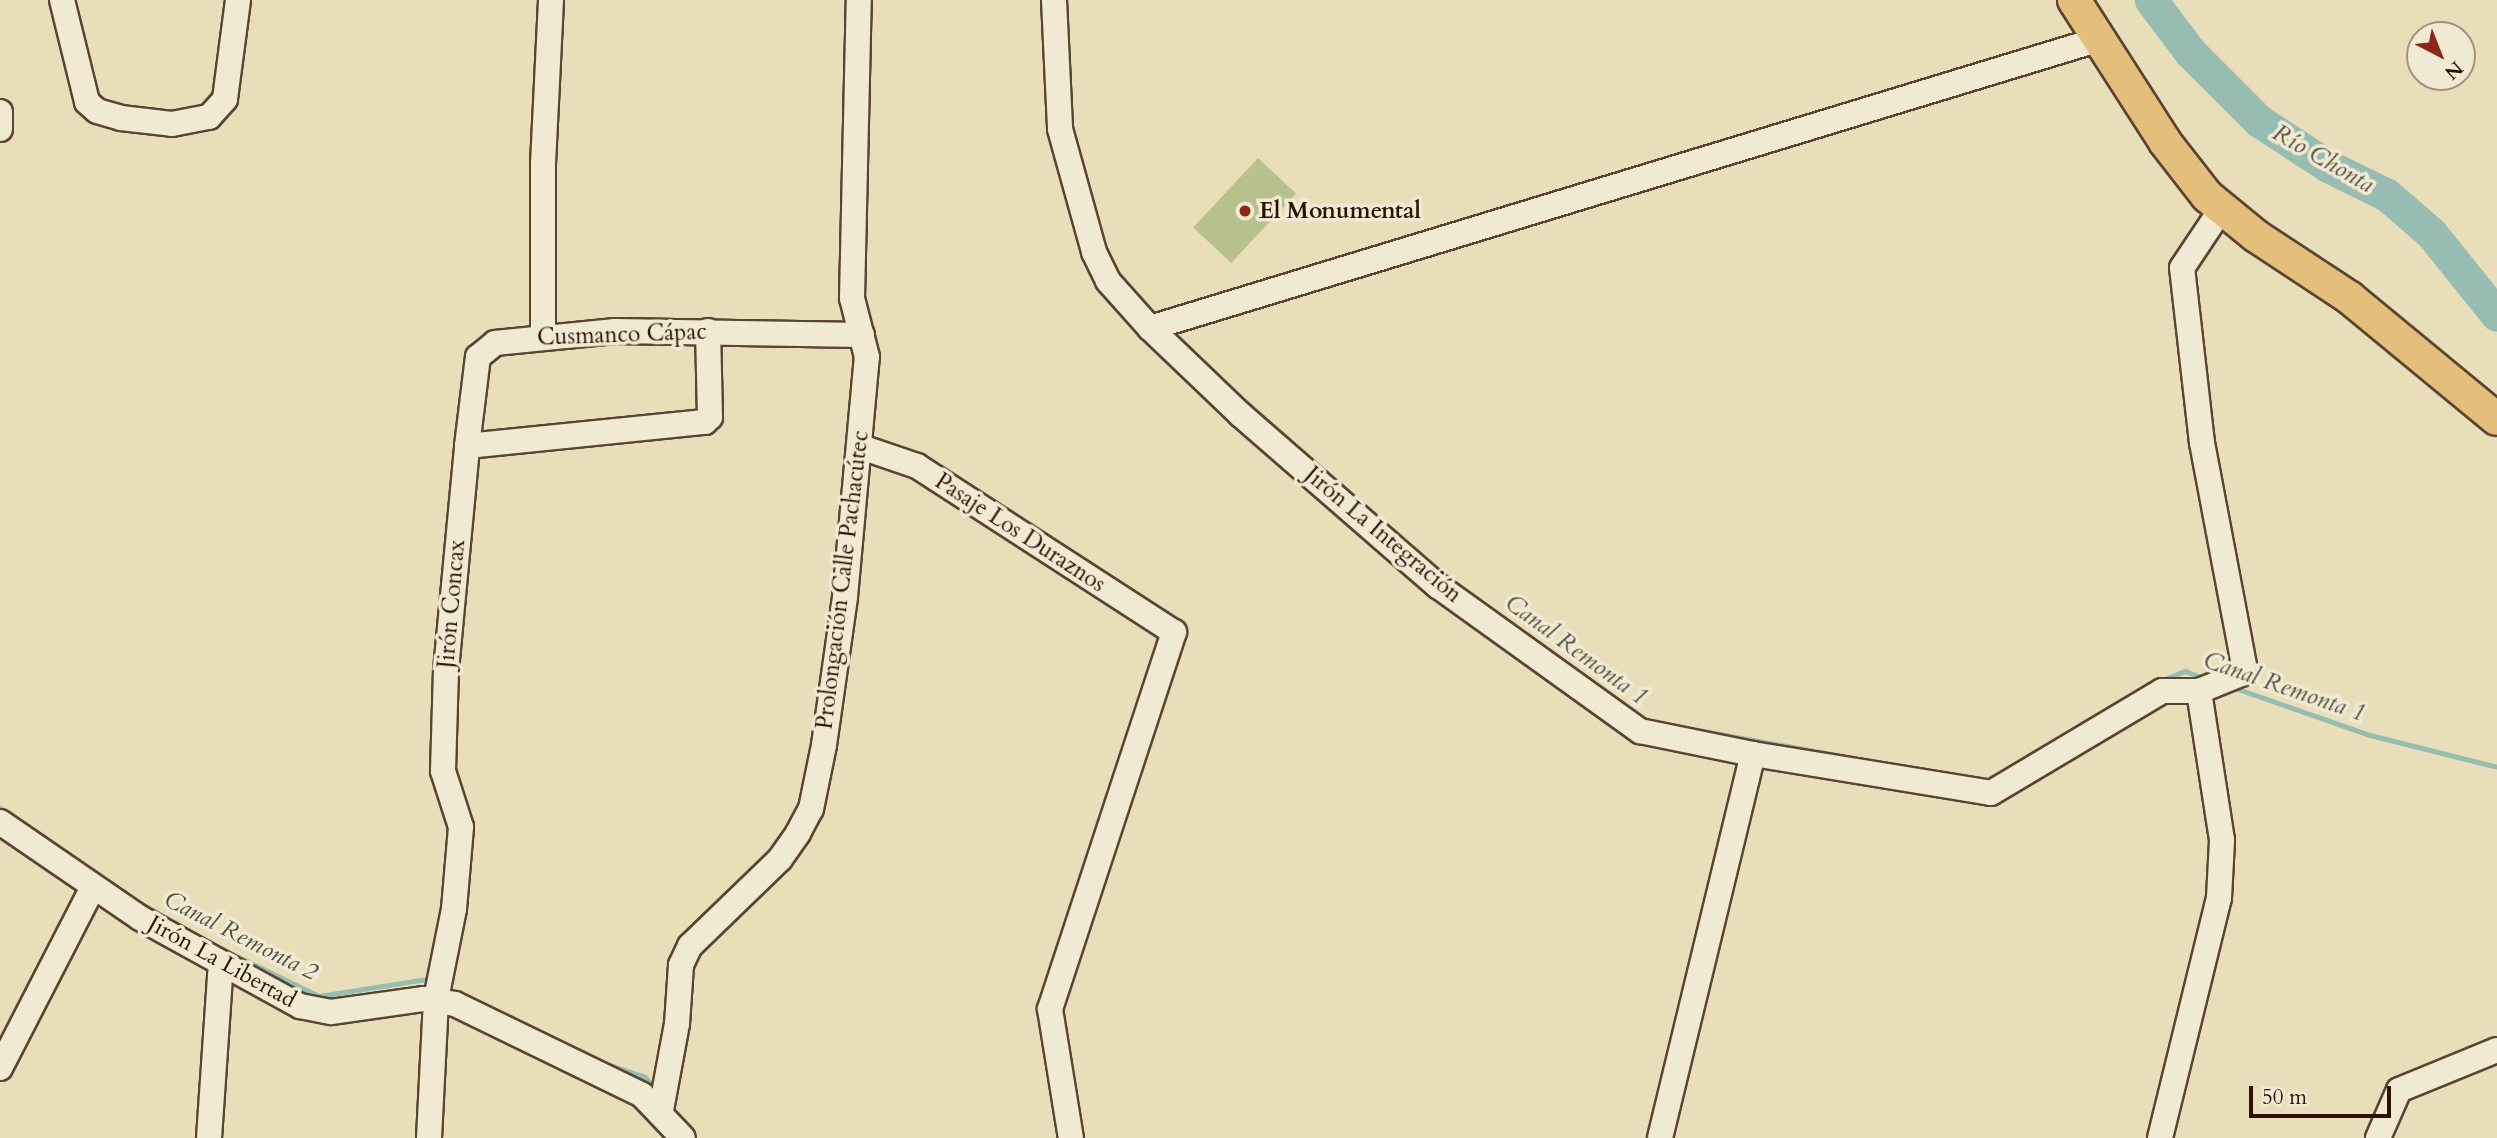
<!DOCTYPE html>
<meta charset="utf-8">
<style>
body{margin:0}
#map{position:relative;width:2497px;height:1138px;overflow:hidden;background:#e8deb9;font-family:Cardo,serif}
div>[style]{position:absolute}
.green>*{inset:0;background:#b7c18e;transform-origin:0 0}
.stream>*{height:5px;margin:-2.5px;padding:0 2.5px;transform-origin:2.5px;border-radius:2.5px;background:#97bcb1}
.river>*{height:33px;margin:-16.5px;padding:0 16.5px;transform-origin:16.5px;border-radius:16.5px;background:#97bcb1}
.roads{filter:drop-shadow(2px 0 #5b4431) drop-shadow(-2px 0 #5b4431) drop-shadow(0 2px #5b4431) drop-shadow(0 -2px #5b4431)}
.minor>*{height:24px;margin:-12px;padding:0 12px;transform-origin:12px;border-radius:12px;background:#f0ead2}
.major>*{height:32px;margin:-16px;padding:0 16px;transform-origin:16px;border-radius:16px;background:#e4bf7c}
.dots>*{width:19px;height:19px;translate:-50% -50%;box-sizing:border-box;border:4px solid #f0ead2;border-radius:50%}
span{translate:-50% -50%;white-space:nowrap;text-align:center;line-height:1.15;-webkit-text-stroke:7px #f0ead2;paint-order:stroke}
.poi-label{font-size:23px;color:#2c1104;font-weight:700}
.left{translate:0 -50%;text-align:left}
.street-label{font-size:23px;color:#2c1104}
.water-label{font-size:24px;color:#514d41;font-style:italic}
.north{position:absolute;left:2406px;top:21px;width:70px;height:70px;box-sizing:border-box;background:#f0ead2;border:2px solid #a29380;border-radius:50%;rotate:138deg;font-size:19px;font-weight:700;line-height:28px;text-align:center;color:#2c1104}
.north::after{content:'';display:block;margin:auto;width:24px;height:32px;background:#8f2418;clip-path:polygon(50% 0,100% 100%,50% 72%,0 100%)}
.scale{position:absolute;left:2249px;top:1086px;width:142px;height:32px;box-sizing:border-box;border:4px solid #2c1104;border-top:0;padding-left:9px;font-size:21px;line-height:24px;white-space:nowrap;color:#2c1104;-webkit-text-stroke:5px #f0ead2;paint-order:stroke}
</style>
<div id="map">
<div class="green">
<i style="left:1258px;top:158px;width:52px;height:95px;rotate:43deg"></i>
</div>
<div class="stream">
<i style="left:1231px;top:389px;width:84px;rotate:41.6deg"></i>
<i style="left:2160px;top:681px;width:27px;rotate:-22deg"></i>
<i style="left:2185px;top:671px;width:22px;rotate:21deg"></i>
<i style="left:2232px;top:687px;width:146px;rotate:19.2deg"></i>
<i style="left:2370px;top:735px;width:131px;rotate:14.1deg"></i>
<i style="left:2102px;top:713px;width:52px;rotate:-31deg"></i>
<i style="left:1670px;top:725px;width:203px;rotate:10.2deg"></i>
<i style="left:0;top:808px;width:86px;rotate:34.1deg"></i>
<i style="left:140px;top:903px;width:53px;rotate:29.5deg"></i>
<i style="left:222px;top:949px;width:108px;rotate:25.9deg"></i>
<i style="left:319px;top:996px;width:108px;rotate:-9deg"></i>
<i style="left:426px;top:979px;width:9px;rotate:27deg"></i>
<i style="left:601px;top:1062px;width:46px;rotate:18.8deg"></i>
<i style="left:645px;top:1077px;width:17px;rotate:50deg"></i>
</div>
<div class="river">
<i style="left:2151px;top:0;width:66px;rotate:53deg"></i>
<i style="left:2191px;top:53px;width:96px;rotate:45deg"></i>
<i style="left:2259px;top:121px;width:82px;rotate:33.1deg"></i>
<i style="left:2328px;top:166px;width:66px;rotate:26.2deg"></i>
<i style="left:2387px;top:195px;width:58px;rotate:40.8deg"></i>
<i style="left:2431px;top:233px;width:105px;rotate:51.2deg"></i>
</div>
<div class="roads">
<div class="minor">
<i style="left:62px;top:0;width:105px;rotate:76.2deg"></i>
<i style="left:87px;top:102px;width:13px;rotate:42deg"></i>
<i style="left:97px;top:111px;width:25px;rotate:16deg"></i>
<i style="left:121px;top:118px;width:51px;rotate:6.7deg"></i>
<i style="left:172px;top:124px;width:38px;rotate:-11deg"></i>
<i style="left:209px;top:117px;width:24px;rotate:-48deg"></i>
<i style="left:225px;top:99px;width:100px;rotate:-82.5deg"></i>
<i style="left:1054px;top:0;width:129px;rotate:87.3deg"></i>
<i style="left:1060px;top:129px;width:128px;rotate:74.5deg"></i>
<i style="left:1094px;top:252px;width:32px;rotate:64deg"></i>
<i style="left:1108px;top:281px;width:63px;rotate:48.2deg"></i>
<i style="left:1150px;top:328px;width:126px;rotate:43.7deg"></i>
<i style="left:1241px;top:415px;width:261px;rotate:41deg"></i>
<i style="left:1438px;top:586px;width:249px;rotate:35.7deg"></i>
<i style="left:1640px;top:731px;width:115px;rotate:11.5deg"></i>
<i style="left:1753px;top:754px;width:241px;rotate:9.3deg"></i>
<i style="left:1991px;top:793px;width:199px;rotate:-30.8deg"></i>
<i style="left:2162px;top:691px;width:37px"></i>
<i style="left:2199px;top:691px;width:45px;rotate:-22deg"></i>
<i style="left:2241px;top:674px;width:9px;rotate:-72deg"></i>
<i style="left:2244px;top:665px;width:226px;rotate:-100.7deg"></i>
<i style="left:2202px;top:443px;width:176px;rotate:-96.5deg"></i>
<i style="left:2182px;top:268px;width:72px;rotate:-56.3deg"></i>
<i style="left:0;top:112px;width:17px;rotate:90deg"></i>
<i style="left:1150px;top:328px;width:990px;rotate:-16.92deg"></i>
<i style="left:543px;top:336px;width:172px;rotate:-90deg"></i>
<i style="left:543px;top:164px;width:164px;rotate:-87.2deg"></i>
<i style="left:467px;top:446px;width:90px;rotate:-83deg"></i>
<i style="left:478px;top:357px;width:22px;rotate:-39deg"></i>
<i style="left:495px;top:343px;width:121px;rotate:-5.7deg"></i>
<i style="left:615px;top:331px;width:247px;rotate:0.9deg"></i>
<i style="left:861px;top:447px;width:59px;rotate:18.7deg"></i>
<i style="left:917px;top:466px;width:306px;rotate:32.9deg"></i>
<i style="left:1174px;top:632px;width:397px;rotate:108.2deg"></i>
<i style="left:1050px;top:1009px;width:131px;rotate:80.8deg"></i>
<i style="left:0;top:822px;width:170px;rotate:34.4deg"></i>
<i style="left:140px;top:918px;width:183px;rotate:28.8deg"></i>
<i style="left:300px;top:1006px;width:32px;rotate:11deg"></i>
<i style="left:331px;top:1012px;width:94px;rotate:-8deg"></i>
<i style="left:424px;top:999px;width:31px;rotate:9deg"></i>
<i style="left:455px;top:1004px;width:208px;rotate:25.9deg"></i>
<i style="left:642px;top:1095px;width:59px;rotate:46.4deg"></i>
<i style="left:0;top:1068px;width:203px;rotate:-62.8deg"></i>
<i style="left:661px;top:1110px;width:87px;rotate:-79.5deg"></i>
<i style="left:677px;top:1024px;width:59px;rotate:-86.1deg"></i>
<i style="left:681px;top:965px;width:21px;rotate:-65deg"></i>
<i style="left:690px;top:946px;width:125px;rotate:-44deg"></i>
<i style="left:780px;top:859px;width:32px;rotate:-55deg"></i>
<i style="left:798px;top:833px;width:27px;rotate:-62deg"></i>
<i style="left:811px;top:809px;width:65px;rotate:-78.5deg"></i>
<i style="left:824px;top:745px;width:149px;rotate:-81.9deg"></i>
<i style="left:845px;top:597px;width:241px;rotate:-84.8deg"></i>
<i style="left:867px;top:357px;width:61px;rotate:-104.3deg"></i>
<i style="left:852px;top:298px;width:298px;rotate:-88.7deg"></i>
<i style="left:209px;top:1138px;width:174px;rotate:-86.1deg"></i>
<i style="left:429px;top:1138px;width:139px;rotate:-87.1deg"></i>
<i style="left:436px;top:999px;width:92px;rotate:-78.7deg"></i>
<i style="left:454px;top:909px;width:82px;rotate:-85.1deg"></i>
<i style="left:461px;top:827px;width:59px;rotate:-107.8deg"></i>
<i style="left:443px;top:771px;width:101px;rotate:-88.3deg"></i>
<i style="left:446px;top:670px;width:225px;rotate:-84.6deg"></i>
<i style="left:467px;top:446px;width:239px;rotate:-5.8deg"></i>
<i style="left:705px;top:422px;width:7px;rotate:-45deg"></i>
<i style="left:710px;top:417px;width:86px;rotate:-91.3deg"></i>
<i style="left:1660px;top:1138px;width:395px;rotate:-76.4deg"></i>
<i style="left:2160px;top:1138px;width:247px;rotate:-76.2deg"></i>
<i style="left:2219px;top:898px;width:58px;rotate:-87deg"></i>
<i style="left:2222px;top:840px;width:151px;rotate:-98.8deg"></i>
<i style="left:2378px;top:1138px;width:52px;rotate:-66.4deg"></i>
<i style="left:2399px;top:1090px;width:106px;rotate:-22.2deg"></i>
</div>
<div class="major">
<i style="left:2074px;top:0;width:169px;rotate:57.3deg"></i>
<i style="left:2165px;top:142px;width:68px;rotate:52.1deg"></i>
<i style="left:2207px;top:196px;width:63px;rotate:39.2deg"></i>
<i style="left:2256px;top:236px;width:113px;rotate:33.4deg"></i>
<i style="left:2350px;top:298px;width:190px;rotate:39.5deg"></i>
</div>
</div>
<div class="dots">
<i style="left:1245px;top:211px;background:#8f2418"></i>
</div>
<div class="poi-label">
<span class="left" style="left:1259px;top:211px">El Monumental</span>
</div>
<div class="street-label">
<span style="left:622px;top:335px;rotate:-2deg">Cusmanco Cápac</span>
<span style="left:1020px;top:533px;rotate:33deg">Pasaje Los Duraznos</span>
<span style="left:1383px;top:535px;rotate:40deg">Jirón La Integración</span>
<span style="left:843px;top:580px;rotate:-83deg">Prolongación Calle Pachacútec</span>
<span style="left:452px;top:604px;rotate:-85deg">Jirón Concax</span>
<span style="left:222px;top:962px;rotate:29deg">Jirón La Libertad</span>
</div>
<div class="water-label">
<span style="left:2323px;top:159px;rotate:30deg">Río Chonta</span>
<span style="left:1576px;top:650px;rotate:36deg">Canal Remonta 1</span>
<span style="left:2284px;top:687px;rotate:19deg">Canal Remonta 1</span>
<span style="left:241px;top:936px;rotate:27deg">Canal Remonta 2</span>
</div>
<div class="north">N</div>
<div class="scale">50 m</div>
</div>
